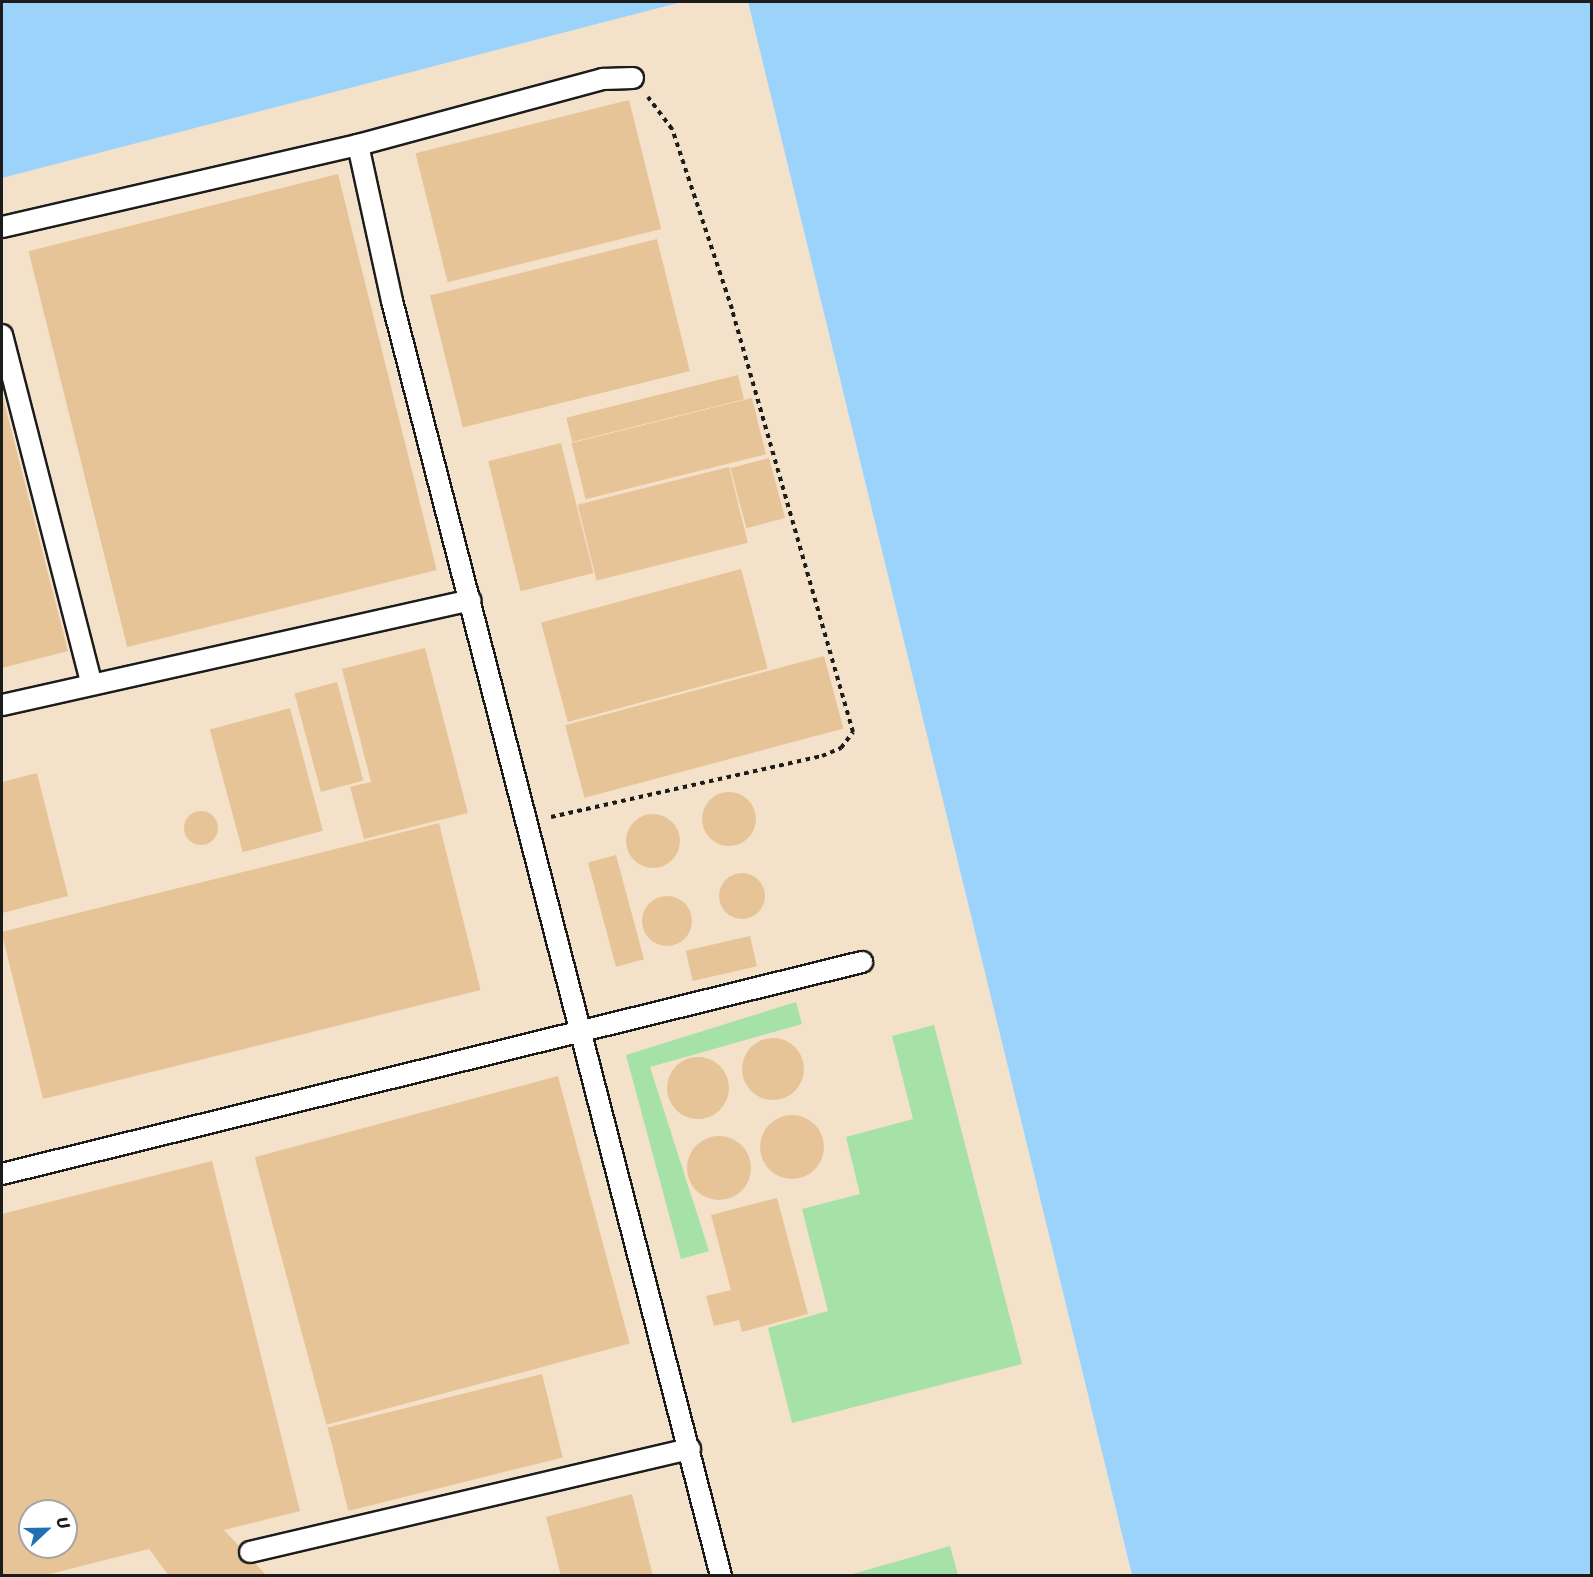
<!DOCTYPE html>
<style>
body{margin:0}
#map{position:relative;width:1593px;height:1577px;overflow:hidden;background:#f8ede0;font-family:Sriracha,sans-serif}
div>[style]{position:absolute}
.built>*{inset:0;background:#f3e1ca}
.green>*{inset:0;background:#a6e1a7}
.water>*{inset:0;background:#9bd3fa}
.building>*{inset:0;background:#e7c498;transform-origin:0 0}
.round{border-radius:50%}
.path>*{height:4px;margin-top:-2px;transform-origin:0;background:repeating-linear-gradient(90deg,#1c1c1c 0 4.5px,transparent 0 9px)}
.roads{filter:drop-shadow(2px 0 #1c1c1c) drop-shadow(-2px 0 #1c1c1c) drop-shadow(0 2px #1c1c1c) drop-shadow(0 -2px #1c1c1c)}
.lane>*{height:20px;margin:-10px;padding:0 10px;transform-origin:10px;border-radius:10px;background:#fff}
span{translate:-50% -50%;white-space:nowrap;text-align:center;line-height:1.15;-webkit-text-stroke:6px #fff;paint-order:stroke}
.frame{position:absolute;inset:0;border:3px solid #1c1c1c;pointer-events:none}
.north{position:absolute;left:18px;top:1499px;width:60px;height:60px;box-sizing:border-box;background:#fff;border:2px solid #a4a4a4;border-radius:50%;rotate:68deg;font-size:16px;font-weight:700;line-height:24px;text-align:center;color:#1c1c1c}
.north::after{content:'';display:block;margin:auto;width:21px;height:27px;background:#1f6fb2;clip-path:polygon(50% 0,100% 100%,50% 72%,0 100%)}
</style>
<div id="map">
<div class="built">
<i style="clip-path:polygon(evenodd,682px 2px,748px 2px,1132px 1575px,2px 1576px,2px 178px,682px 2px,30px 1511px,66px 1511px,66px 1547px,30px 1547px,30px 1511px)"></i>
</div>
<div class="green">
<i style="clip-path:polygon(796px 1002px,802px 1024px,650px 1067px,709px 1251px,681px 1259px,626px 1055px)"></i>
<i style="clip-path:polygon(934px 1025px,1022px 1364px,792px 1423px,768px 1328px,828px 1311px,802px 1209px,860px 1194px,846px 1137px,913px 1119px,892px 1036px)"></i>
<i style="clip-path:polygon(950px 1546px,958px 1575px,849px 1575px,902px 1560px)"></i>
</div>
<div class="water">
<i style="clip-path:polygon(2px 2px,682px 2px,2px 178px)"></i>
<i style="clip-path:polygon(748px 2px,1591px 2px,1591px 1575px,1132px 1575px)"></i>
</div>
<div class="building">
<i style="left:629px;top:100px;width:133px;height:220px;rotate:76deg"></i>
<i style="left:338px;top:174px;width:408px;height:319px;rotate:76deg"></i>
<i style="left:657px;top:239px;width:136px;height:234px;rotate:76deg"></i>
<i style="left:738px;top:375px;width:25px;height:177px;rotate:76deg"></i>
<i style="clip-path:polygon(2px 394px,68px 651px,2px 668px)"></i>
<i style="left:752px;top:398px;width:58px;height:186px;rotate:76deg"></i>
<i style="left:561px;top:443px;width:134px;height:75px;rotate:76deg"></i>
<i style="left:769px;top:458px;width:62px;height:40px;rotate:75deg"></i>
<i style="left:729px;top:467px;width:78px;height:156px;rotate:76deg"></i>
<i style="left:741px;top:569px;width:103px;height:207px;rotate:75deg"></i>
<i style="clip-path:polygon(425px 648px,468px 813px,364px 839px,350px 787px,371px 782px,342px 669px)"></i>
<i style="left:824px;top:656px;width:75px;height:268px;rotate:75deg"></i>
<i style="left:337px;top:682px;width:102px;height:44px;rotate:75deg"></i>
<i style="left:290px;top:708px;width:127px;height:83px;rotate:75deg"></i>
<i style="clip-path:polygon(37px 773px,68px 896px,2px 913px,2px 782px)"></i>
<i class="round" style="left:702px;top:792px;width:54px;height:54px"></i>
<i class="round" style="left:184px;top:811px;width:34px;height:34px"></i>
<i class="round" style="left:626px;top:814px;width:54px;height:54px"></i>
<i style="left:439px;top:823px;width:172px;height:451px;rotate:76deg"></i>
<i style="left:616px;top:855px;width:108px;height:29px;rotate:75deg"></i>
<i class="round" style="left:719px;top:873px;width:46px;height:46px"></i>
<i class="round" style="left:642px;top:896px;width:50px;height:50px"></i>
<i style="left:750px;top:936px;width:31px;height:66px;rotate:77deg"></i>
<i class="round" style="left:742px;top:1038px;width:62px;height:62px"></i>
<i class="round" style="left:667px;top:1057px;width:62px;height:62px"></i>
<i style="left:558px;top:1076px;width:277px;height:314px;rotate:75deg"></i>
<i class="round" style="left:760px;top:1115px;width:64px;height:64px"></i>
<i class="round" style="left:687px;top:1136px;width:64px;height:64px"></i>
<i style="clip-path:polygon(evenodd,212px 1161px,300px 1511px,224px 1530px,267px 1576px,169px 1576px,149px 1549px,42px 1576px,2px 1576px,2px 1214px,212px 1161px,30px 1511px,66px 1511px,66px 1547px,30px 1547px,30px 1511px)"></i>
<i style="clip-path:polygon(777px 1198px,808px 1314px,742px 1332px,739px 1320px,714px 1326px,706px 1296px,731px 1290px,711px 1215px)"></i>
<i style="left:542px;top:1374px;width:86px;height:221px;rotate:76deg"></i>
<i style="clip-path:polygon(632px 1494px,653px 1576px,561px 1576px,546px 1517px)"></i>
</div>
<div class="path">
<i style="left:551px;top:817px;width:278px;rotate:-12.7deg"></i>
<i style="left:822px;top:756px;width:21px;rotate:-23deg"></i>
<i style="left:841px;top:748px;width:20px;rotate:-53deg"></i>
<i style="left:853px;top:732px;width:440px;rotate:-106deg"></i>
<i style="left:732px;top:309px;width:190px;rotate:-108.4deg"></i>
<i style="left:672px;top:129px;width:40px;rotate:-127deg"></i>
</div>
<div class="roads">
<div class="lane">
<i style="left:358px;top:145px;width:160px;rotate:77.7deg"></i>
<i style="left:392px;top:301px;width:1317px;rotate:75.53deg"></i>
<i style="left:2px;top:227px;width:365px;rotate:-13deg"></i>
<i style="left:358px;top:145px;width:254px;rotate:-15.1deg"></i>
<i style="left:603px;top:79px;width:30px;rotate:-2deg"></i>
<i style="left:2px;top:335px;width:358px;rotate:75.6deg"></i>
<i style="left:2px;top:705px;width:480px;rotate:-12.6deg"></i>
<i style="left:2px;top:1174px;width:886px;rotate:-13.85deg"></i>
<i style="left:250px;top:1552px;width:452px;rotate:-13.2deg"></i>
</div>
</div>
<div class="frame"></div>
<div class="north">U</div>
</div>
